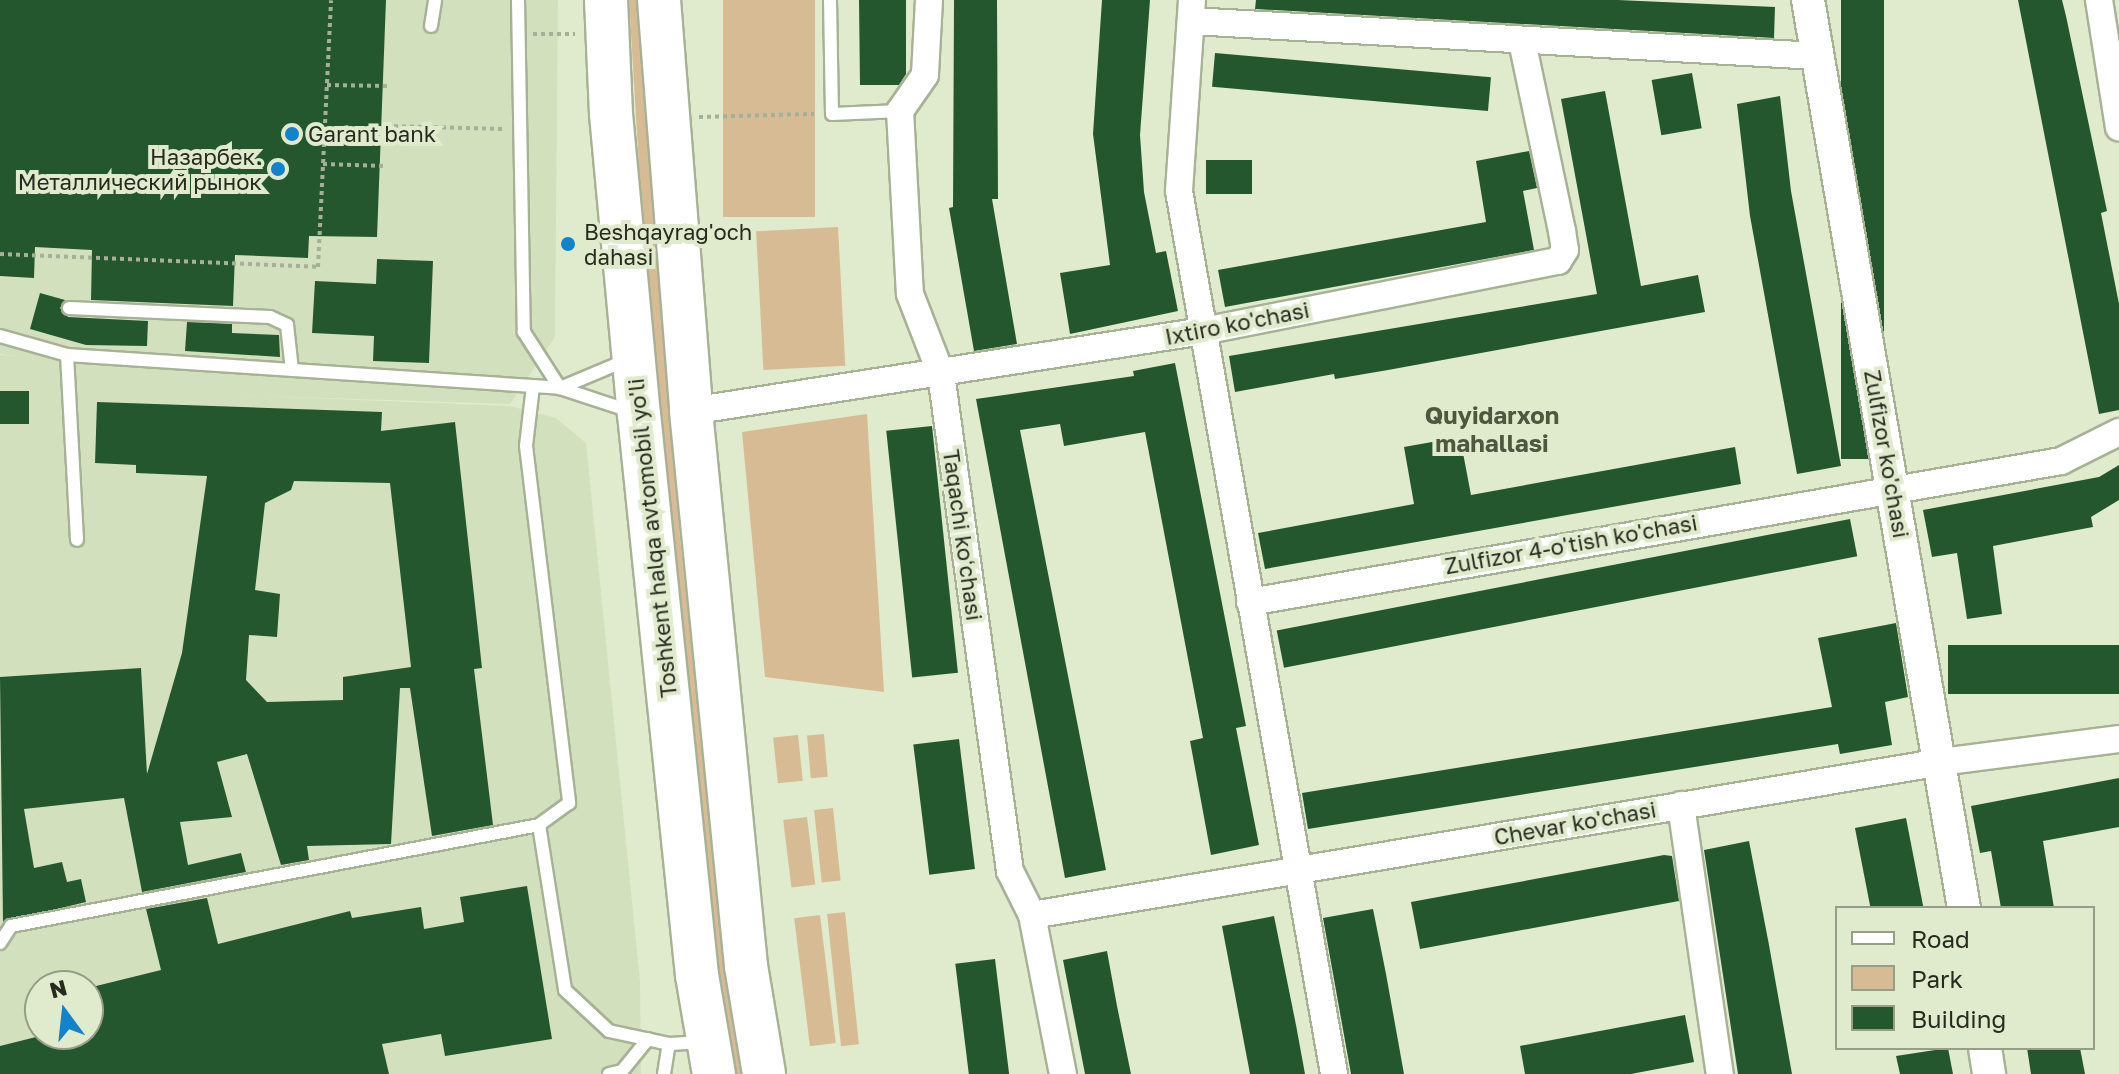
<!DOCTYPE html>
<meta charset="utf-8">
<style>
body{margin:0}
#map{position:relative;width:2119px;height:1074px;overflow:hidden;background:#e0ebce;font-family:"Golos Text",sans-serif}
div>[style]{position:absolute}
.built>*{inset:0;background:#d3e0bd}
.green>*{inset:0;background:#d7bb94;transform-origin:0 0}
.building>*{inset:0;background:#25572f;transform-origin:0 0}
.path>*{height:4px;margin-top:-2px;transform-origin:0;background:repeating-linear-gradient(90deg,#a6af97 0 4px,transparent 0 8px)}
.roads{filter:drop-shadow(2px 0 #a7b196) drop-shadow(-2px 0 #a7b196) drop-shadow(0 2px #a7b196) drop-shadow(0 -2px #a7b196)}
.service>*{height:12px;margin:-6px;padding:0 6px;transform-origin:6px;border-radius:6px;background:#fff}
.minor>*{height:26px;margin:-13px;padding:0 13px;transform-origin:13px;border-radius:13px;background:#fff}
.tertiary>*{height:32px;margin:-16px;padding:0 16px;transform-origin:16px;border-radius:16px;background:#fff}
.trunk>*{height:42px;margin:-21px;padding:0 21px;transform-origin:21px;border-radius:21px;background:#fff}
.dots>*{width:22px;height:22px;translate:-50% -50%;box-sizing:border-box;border:4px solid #e0ebce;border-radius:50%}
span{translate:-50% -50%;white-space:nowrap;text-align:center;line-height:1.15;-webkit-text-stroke:8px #e0ebce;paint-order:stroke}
.poi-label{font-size:22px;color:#262a1f}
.left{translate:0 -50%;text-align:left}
.right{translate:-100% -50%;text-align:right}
.street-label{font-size:22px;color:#262a1f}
.neighbourhood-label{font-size:24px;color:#4f573f;font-weight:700}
.legend{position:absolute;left:1835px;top:906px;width:260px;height:144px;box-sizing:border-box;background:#e0ebce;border:2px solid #969e88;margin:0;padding:10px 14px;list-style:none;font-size:24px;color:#262a1f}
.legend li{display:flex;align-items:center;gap:16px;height:40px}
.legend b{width:40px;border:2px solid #969e88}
.north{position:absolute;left:24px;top:970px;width:80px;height:80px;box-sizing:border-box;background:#e0ebce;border:2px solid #969e88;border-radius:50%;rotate:345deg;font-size:22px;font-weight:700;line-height:32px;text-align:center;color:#262a1f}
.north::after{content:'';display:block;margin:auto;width:28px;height:36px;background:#1083cc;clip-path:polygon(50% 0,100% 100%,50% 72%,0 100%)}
</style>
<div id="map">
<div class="built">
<i style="clip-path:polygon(evenodd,0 0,558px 0,555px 337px,510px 404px,233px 395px,510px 406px,556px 418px,586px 443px,640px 981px,641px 1074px,0 1074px,0 355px,17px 356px,0 354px,0 0,40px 986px,88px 986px,88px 1034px,40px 1034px,40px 986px)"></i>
</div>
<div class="green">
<i style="clip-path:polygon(629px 0,643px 0,649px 143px,680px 537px,711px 834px,743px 1074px,728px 1074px,652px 384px)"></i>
<i style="left:723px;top:0;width:92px;height:217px"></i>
<i style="left:838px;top:227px;width:139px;height:82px;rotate:87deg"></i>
<i style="clip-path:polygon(867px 414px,884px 692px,765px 677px,742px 432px)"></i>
<i style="left:824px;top:734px;width:43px;height:17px;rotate:85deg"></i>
<i style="left:798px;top:735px;width:46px;height:25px;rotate:84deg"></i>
<i style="left:833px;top:808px;width:73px;height:19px;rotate:84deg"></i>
<i style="left:807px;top:817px;width:68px;height:24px;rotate:83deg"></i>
<i style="left:845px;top:912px;width:133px;height:18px;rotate:84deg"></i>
<i style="left:820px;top:915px;width:129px;height:26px;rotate:83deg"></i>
</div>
<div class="building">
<i style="clip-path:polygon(0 0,386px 0,377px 237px,309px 236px,308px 258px,235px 255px,233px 306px,91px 300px,92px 250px,35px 247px,34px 278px,0 276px)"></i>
<i style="clip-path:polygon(859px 0,906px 0,906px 74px,899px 85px,860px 85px)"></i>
<i style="clip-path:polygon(954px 0,997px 0,998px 199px,992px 199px,1017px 344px,974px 351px,949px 208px,953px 207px)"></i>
<i style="clip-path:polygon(1102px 0,1150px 0,1140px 135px,1144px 192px,1156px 253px,1166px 251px,1178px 311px,1070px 334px,1060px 273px,1110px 265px,1093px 134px)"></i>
<i style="clip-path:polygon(1256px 0,1618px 0,1775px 7px,1774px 38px,1255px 9px)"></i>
<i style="left:1841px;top:0;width:43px;height:459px"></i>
<i style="clip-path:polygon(2018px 0,2062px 0,2066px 16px,2107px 211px,2101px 213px,2119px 304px,2119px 410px,2099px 414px)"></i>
<i style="left:1215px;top:53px;width:277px;height:34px;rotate:5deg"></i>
<i style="left:1692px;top:73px;width:56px;height:41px;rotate:80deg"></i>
<i style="clip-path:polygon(1605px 91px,1641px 286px,1698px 275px,1705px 312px,1388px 370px,1335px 379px,1334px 374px,1235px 392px,1229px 356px,1597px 294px,1561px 99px)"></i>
<i style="clip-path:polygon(1780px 96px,1791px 191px,1841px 466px,1797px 474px,1750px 216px,1737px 104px)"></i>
<i style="clip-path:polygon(1529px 151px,1537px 188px,1523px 191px,1534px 250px,1225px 307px,1218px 270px,1486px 222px,1476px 161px)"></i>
<i style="left:1206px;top:160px;width:46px;height:34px"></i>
<i style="clip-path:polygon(377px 259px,433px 261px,429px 363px,373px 361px,374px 336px,312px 333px,315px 281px,376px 284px)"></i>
<i style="clip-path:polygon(40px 293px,65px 300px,60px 308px,68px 317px,148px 321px,147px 346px,86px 345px,30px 329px)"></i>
<i style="clip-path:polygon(187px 322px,232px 324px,232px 333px,279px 335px,280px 357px,185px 351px)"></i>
<i style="clip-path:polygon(1175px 363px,1246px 726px,1236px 728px,1259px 845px,1211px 855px,1190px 741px,1203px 738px,1145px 432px,1064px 446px,1060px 424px,1020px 430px,1106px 870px,1065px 878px,976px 399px,1134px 376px,1133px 371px)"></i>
<i style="left:0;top:391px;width:29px;height:33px"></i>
<i style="clip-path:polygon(evenodd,97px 402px,382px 412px,381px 431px,455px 422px,482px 668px,474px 669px,493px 825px,432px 836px,410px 688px,400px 688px,391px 844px,307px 846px,309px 860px,281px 865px,247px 754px,217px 762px,232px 817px,180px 822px,188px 865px,241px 853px,246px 872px,142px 892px,124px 798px,24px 809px,34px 868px,62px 862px,67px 882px,81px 879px,86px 902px,3px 922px,0 677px,141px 668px,147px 774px,182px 653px,207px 476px,136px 473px,136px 465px,95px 463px,97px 402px,294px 481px,390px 483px,411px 667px,343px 677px,343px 700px,267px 702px,246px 680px,249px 635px,277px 637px,280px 594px,255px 590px,265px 503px,291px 490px,294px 481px)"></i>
<i style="left:932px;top:426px;width:248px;height:46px;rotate:84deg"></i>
<i style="clip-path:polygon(1460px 437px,1471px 495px,1735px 447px,1741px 484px,1265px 569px,1258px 533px,1414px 504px,1404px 447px)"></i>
<i style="clip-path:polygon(2119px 465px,2119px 500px,2091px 517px,2093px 527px,1993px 546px,2002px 614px,1967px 619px,1957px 553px,1932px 557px,1923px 510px,2099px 477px)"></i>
<i style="left:1850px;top:519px;width:38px;height:584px;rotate:79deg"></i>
<i style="clip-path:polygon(1896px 623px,1908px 697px,1885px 702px,1892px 745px,1840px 754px,1838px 744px,1308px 829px,1302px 793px,1832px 707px,1818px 638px)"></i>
<i style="left:2119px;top:645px;width:49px;height:171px;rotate:90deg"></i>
<i style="left:959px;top:739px;width:131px;height:46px;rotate:83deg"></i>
<i style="clip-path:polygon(2119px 778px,2119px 827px,2043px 841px,2054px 908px,2001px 908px,1991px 851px,1980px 853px,1971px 806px)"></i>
<i style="left:1906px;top:818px;width:92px;height:52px;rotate:79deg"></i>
<i style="clip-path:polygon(1749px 841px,1769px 945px,1792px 1074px,1738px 1074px,1704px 850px)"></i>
<i style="clip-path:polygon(1664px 855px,1672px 856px,1679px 901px,1420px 949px,1411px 902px)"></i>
<i style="clip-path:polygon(527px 886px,552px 1039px,445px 1056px,441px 1034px,382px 1044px,389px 1074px,0 1074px,0 1046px,48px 1034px,88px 1034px,88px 988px,161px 970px,146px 909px,207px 898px,218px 944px,350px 911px,352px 918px,421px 907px,424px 929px,464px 922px,460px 897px)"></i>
<i style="clip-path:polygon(1373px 909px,1386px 974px,1404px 1074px,1351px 1074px,1323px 918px)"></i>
<i style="clip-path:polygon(1274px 916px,1296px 1025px,1305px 1074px,1250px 1074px,1222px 926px)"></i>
<i style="clip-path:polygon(1107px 951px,1117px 1006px,1131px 1074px,1085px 1074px,1063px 960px)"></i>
<i style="left:995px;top:959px;width:116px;height:40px;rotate:83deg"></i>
<i style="clip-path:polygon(1685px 1015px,1694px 1062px,1631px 1074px,1525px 1074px,1520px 1046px)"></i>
<i style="clip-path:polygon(1948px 1048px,1953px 1074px,1900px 1074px,1896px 1056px)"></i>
<i style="clip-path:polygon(2027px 1048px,2080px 1048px,2085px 1074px,2031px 1074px)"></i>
</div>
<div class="path">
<i style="left:533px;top:34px;width:42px"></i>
<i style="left:327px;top:85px;width:61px;rotate:0.9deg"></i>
<i style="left:699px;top:117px;width:115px;rotate:-1.5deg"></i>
<i style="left:386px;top:126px;width:118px;rotate:1.5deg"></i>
<i style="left:323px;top:164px;width:62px;rotate:1.8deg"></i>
<i style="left:0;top:254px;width:318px;rotate:2.3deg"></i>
<i style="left:318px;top:267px;width:267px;rotate:-87.2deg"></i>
</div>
<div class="roads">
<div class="service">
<i style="left:518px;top:0;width:332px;rotate:89deg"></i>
<i style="left:524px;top:332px;width:67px;rotate:57.3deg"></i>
<i style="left:830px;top:0;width:114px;rotate:89deg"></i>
<i style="left:832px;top:114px;width:68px;rotate:-2.5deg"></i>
<i style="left:431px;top:26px;width:26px;rotate:-81deg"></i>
<i style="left:69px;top:308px;width:201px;rotate:2.6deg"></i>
<i style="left:270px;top:317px;width:19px;rotate:25deg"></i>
<i style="left:287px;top:325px;width:45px;rotate:83.7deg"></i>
<i style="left:0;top:336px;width:70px;rotate:15.8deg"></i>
<i style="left:67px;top:355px;width:494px;rotate:3.8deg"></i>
<i style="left:560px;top:388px;width:74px;rotate:18.2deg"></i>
<i style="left:67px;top:355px;width:185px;rotate:86.9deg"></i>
<i style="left:533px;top:386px;width:60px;rotate:96.7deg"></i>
<i style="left:526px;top:446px;width:360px;rotate:83.1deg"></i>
<i style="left:569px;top:803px;width:37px;rotate:144deg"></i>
<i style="left:539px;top:825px;width:167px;rotate:81deg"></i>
<i style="left:565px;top:990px;width:60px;rotate:43deg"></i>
<i style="left:609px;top:1031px;width:61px;rotate:12.2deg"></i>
<i style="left:560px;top:388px;width:73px;rotate:-22.7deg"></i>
<i style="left:0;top:943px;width:20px;rotate:-57deg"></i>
<i style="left:11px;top:926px;width:538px;rotate:-10.83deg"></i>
<i style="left:609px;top:1074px;width:13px;rotate:-13deg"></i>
<i style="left:622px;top:1071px;width:41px;rotate:-50.9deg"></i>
<i style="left:664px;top:1074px;width:30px;rotate:-81deg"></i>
<i style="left:669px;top:1044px;width:18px;rotate:-3deg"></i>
</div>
<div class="minor">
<i style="left:929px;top:0;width:75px;rotate:93.1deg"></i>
<i style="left:925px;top:75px;width:44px;rotate:124.8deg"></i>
<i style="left:900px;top:111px;width:183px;rotate:86.9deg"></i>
<i style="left:910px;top:294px;width:86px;rotate:68.8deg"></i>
<i style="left:941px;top:374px;width:502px;rotate:82.1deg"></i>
<i style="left:1010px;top:871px;width:49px;rotate:63.4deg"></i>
<i style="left:1032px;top:915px;width:162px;rotate:79deg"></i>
<i style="left:1192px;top:0;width:191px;rotate:93.9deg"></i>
<i style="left:1179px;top:191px;width:897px;rotate:80.04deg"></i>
<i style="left:2099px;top:0;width:129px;rotate:81.1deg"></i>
<i style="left:1191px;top:21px;width:627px;rotate:3.2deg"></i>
<i style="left:691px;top:411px;width:518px;rotate:-8.88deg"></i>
<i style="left:1203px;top:331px;width:362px;rotate:-11.2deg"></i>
<i style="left:1558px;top:261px;width:13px;rotate:-58deg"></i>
<i style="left:1565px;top:250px;width:19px;rotate:-99deg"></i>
<i style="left:1562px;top:231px;width:194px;rotate:-101.9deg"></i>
<i style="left:1250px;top:602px;width:823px;rotate:-9.86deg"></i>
<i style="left:2061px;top:461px;width:65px;rotate:-26.6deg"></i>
<i style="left:1681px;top:805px;width:272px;rotate:81.8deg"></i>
<i style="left:1032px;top:915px;width:922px;rotate:-9.55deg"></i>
<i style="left:1941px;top:762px;width:179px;rotate:-7.4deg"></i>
</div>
<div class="tertiary">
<i style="left:1808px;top:0;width:921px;rotate:80.25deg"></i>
<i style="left:1985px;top:1048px;width:26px;rotate:81deg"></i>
</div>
<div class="trunk">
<i style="left:606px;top:0;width:114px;rotate:87.5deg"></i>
<i style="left:611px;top:114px;width:301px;rotate:84.7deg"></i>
<i style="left:639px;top:414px;width:564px;rotate:84.1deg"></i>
<i style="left:697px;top:975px;width:100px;rotate:80.3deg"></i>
<i style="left:659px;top:0;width:412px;rotate:85.5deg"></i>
<i style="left:691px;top:411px;width:558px;rotate:84.34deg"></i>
<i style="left:746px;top:966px;width:109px;rotate:80.5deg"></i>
</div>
</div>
<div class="dots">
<i style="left:292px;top:134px;background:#1083cc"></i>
<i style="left:278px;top:169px;background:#1083cc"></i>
<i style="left:568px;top:244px;background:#1083cc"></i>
</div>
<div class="poi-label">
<span class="left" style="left:308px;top:134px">Garant bank</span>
<span class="right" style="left:262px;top:169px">Назарбек.<br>Металлический рынок</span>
<span class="left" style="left:584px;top:244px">Beshqayrag'och<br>dahasi</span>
</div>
<div class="street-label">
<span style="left:1237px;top:323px;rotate:-11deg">Ixtiro ko'chasi</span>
<span style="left:1887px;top:454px;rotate:80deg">Zulfizor ko'chasi</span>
<span style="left:963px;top:535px;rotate:82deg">Taqachi koʻchasi</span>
<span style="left:652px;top:538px;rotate:-96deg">Toshkent halqa avtomobil yo'li</span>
<span style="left:1571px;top:544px;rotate:-10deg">Zulfizor 4-o'tish ko'chasi</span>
<span style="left:1575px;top:823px;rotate:-10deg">Chevar ko'chasi</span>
</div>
<div class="neighbourhood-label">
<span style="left:1492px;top:429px">Quyidarxon<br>mahallasi</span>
</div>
<ul class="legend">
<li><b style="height:10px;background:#fff"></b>Road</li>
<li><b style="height:22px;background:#d7bb94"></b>Park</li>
<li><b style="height:22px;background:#25572f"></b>Building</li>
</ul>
<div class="north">N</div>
</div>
